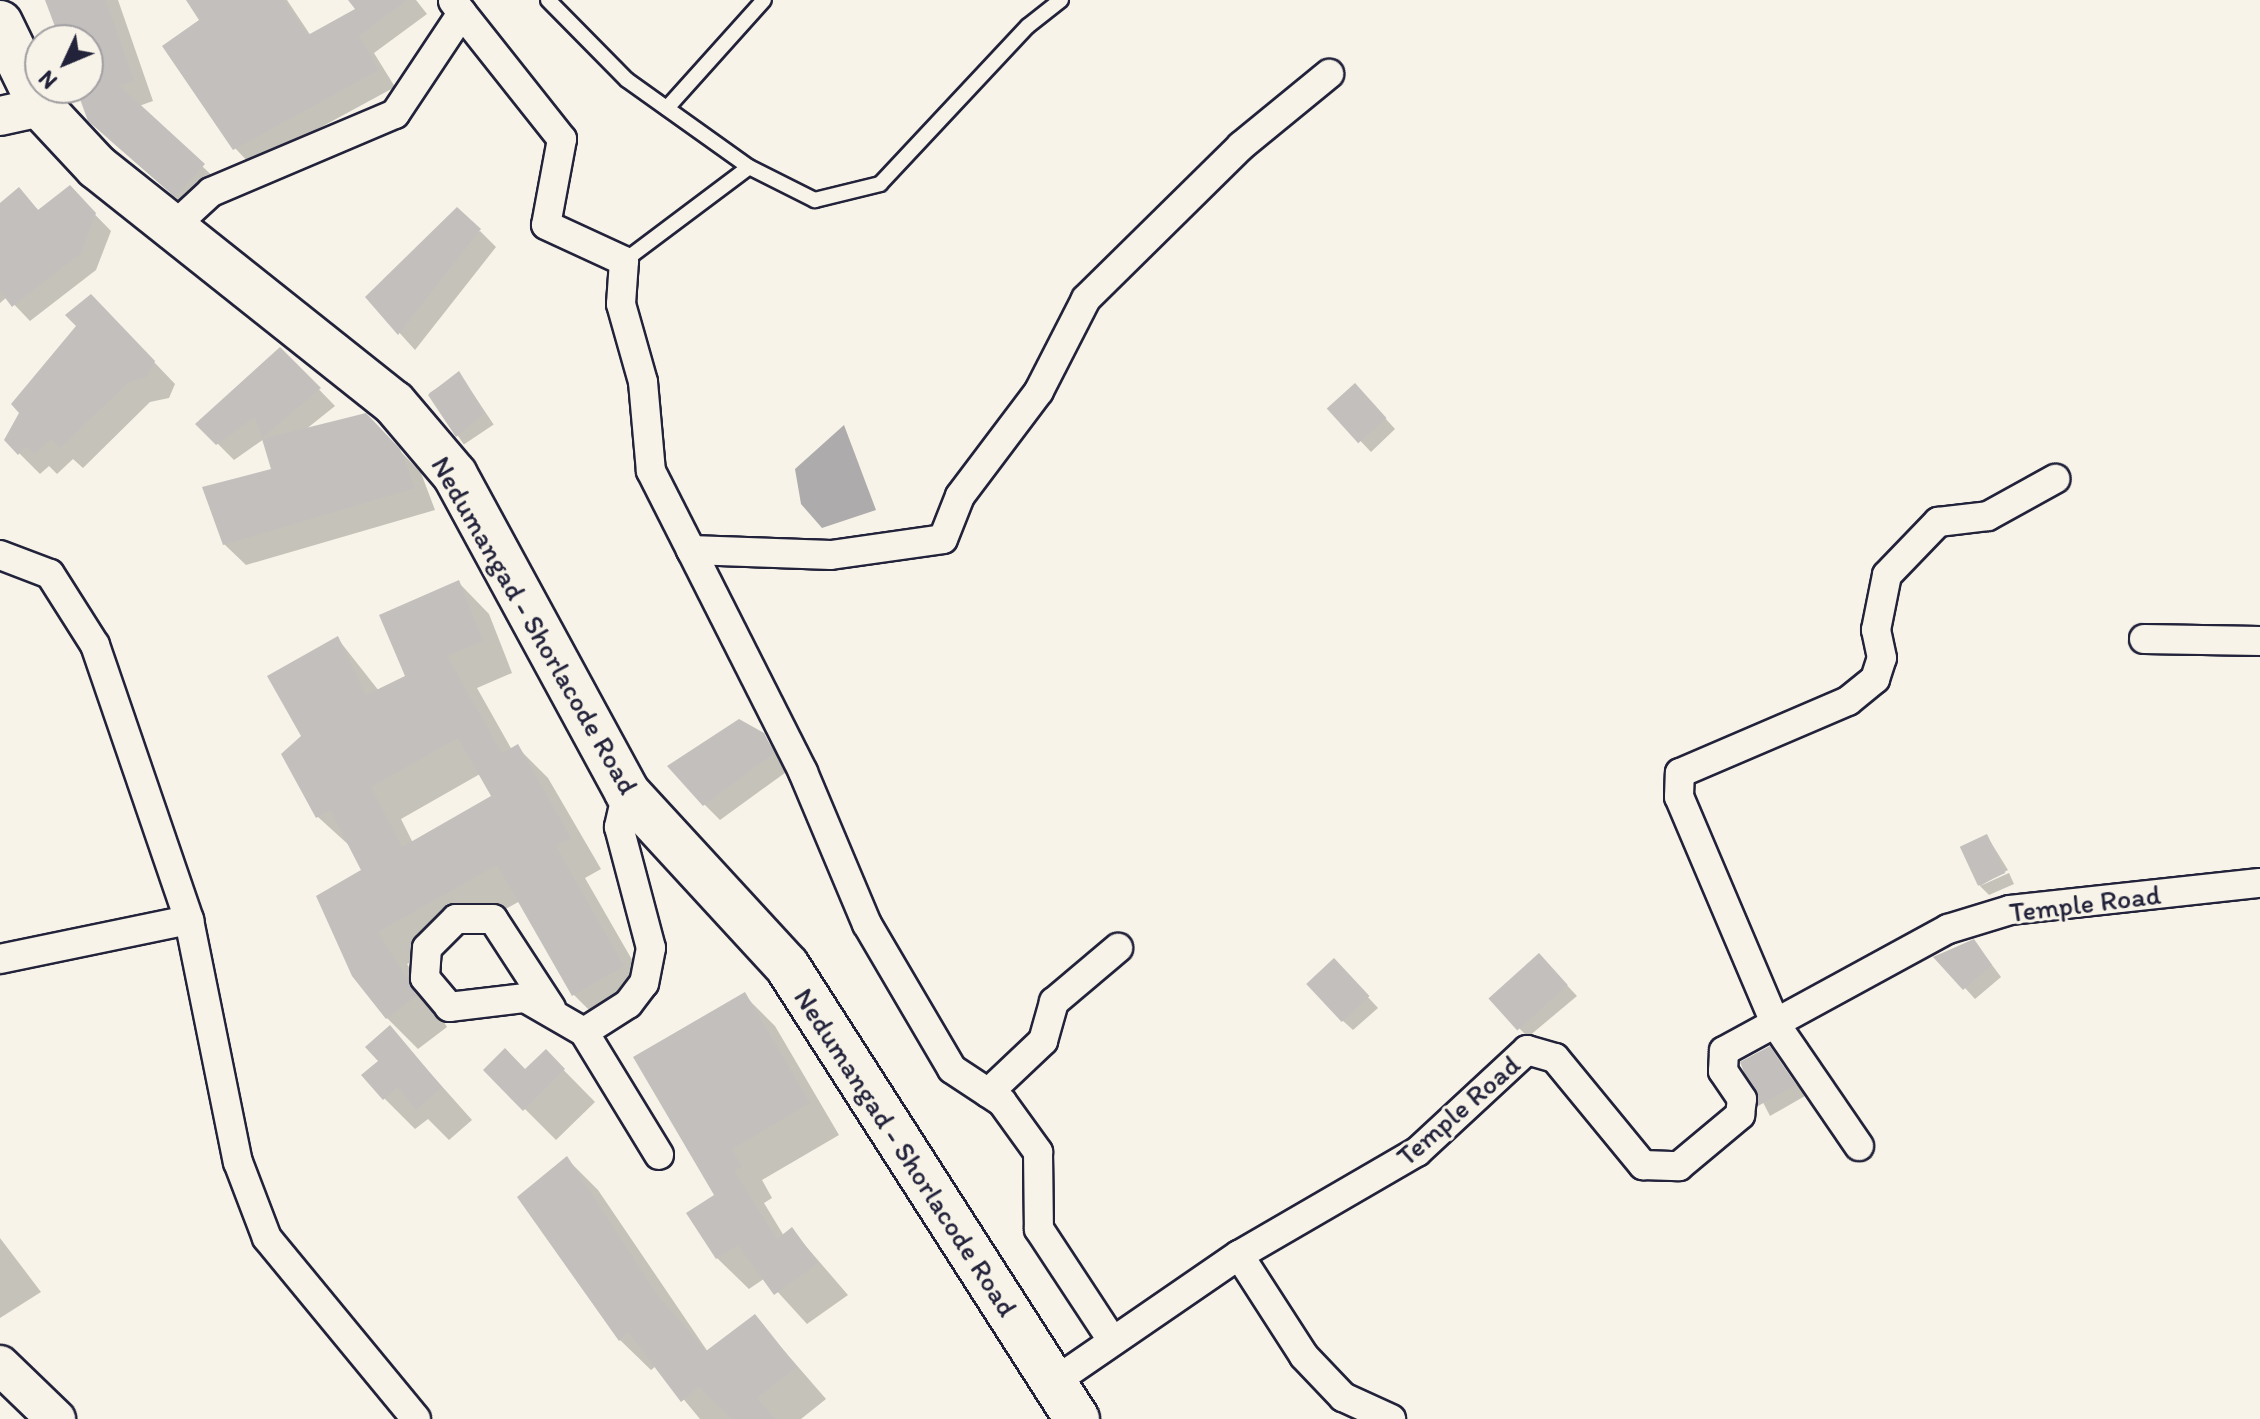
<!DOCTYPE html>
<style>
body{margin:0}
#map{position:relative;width:2260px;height:1419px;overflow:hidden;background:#f7f3e8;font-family:Itim,sans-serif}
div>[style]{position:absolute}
.water>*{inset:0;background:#aeabad}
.shadow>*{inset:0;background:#0003;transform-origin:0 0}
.building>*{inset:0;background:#c2bfbd;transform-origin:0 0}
.roads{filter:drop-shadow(2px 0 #22223b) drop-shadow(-2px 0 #22223b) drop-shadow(0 2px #22223b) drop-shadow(0 -2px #22223b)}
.lane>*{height:14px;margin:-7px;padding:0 7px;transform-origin:7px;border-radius:7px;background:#f7f3e8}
.street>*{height:28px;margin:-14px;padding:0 14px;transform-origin:14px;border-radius:14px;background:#f7f3e8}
.secondary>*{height:38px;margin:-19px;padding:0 19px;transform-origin:19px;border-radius:19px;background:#f7f3e8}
.primary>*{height:44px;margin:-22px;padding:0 22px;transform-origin:22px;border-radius:22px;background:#f7f3e8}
span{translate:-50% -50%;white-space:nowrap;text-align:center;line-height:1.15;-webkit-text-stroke:6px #f7f3e8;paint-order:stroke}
.street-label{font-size:28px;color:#22223b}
.north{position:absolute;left:24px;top:24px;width:80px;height:80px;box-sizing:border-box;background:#f7f3e8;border:2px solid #a29fa3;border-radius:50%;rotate:226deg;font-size:22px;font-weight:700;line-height:32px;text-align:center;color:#22223b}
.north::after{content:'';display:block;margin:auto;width:28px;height:36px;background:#22223b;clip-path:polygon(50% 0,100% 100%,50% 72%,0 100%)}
</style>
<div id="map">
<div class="water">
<i style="clip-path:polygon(844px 425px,876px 510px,822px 528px,801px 504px,795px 469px)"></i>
</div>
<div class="shadow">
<i style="clip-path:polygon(48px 0,118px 0,153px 101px,139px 106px,223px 186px,196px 215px,110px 140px,79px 88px,88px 88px,88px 40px,62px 40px)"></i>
<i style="clip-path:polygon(188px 0,287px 0,311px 36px,358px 10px,350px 0,416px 0,427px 14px,374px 53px,395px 87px,251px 165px,235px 148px,202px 21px)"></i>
<i style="clip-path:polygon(69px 188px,111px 231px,96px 270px,30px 321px,7px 297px,0 303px,0 206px,19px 190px,40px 212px)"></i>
<i style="clip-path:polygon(480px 231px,496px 247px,415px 350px,367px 297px)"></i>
<i style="clip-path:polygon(112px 318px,175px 384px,169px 398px,150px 402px,83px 468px,73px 459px,57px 474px,49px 466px,40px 474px,6px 440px)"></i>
<i style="clip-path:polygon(280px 349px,335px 406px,305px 430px,387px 437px,421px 473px,435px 510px,246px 565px,224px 544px,274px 470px,264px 439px,234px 460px,198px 424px)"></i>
<i style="left:459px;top:373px;width:62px;height:36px;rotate:56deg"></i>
<i style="clip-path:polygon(1365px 396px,1395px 429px,1371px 452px,1329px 408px)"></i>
<i style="clip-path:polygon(evenodd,458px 582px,489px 614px,512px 673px,477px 688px,512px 750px,517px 747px,548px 778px,601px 869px,585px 878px,654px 998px,605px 1026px,574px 995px,520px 901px,407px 964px,447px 1027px,418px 1049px,387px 1018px,364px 871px,351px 847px,318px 817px,283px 754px,303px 736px,338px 639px,379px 691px,407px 677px,458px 582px,480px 774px,494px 797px,413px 843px,401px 819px,480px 774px)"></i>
<i style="clip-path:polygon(763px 735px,789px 770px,720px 820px,704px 804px)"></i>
<i style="clip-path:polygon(1987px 836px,2008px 870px,1980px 886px,1962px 847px)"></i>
<i style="clip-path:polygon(2009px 873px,2014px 884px,1989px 895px,1980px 886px)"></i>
<i style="clip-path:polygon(1974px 941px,2001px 977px,1975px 999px,1965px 988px)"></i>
<i style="clip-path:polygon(1549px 966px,1577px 996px,1528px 1037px,1518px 1027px)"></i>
<i style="clip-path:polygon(1344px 971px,1378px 1008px,1353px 1030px,1342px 1020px)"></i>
<i style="clip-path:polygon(744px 995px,775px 1026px,839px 1135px,762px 1180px,772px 1198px,764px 1203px,784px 1236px,792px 1230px,848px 1295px,807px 1324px,765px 1278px,749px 1289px,717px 1258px,716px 1196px)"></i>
<i style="clip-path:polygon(390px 1028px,472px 1120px,449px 1140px,428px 1119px,415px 1129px,384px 1098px,381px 1061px)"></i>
<i style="clip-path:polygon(1769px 1048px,1805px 1096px,1770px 1116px,1743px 1063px)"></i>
<i style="clip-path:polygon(546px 1052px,595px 1102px,556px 1140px,486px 1070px,525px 1072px)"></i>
<i style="clip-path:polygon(567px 1159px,598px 1190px,708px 1352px,754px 1316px,826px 1399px,801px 1419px,700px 1419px,656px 1366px,651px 1370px,620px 1340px)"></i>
<i style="clip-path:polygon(0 1238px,41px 1292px,0 1318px)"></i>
</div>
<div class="building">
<i style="clip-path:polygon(45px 0,106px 0,134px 81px,120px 86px,205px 164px,175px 197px,88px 121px,76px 88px,88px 88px,88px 40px,60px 40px)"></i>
<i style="clip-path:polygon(186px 0,284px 0,308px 35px,355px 9px,348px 0,407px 0,359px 36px,379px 70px,233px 150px,162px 46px,199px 20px)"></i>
<i style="clip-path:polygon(70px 185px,96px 213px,81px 253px,12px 307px,0 291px,0 203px,19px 187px,38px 210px)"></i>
<i style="clip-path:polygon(457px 207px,481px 229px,398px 335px,365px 297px)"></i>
<i style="clip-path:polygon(91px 294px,155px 361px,147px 377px,129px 382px,60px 448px,51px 439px,34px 454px,26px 446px,18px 455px,4px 440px,19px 413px,11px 404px,76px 326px,65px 315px)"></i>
<i style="clip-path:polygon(280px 347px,321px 388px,262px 438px,255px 417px,216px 445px,195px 424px)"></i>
<i style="clip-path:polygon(459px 371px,485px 413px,456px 437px,428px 395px)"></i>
<i style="left:1355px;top:383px;width:47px;height:38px;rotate:48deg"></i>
<i style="clip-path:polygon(366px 413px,400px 449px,415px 488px,223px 545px,202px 487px,271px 469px,262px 439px)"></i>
<i style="clip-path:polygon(evenodd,459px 580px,483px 641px,447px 656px,502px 753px,518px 744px,571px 838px,556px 846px,624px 966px,572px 996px,497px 865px,378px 932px,417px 995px,386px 1019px,352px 976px,316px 896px,361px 870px,330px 810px,316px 818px,281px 754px,301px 736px,267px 676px,338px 636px,366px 695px,405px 676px,379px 615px,459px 580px,458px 738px,491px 796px,402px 847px,371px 787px,458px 738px)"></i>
<i style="clip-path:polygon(739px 719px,764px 733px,774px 753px,703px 806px,667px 766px)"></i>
<i style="left:1987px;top:834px;width:43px;height:30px;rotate:65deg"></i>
<i style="clip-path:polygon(1974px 939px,1992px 965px,1963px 990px,1933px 957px)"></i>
<i style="left:1539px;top:953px;width:43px;height:68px;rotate:48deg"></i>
<i style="left:1334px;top:958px;width:52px;height:38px;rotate:47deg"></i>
<i style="clip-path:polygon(745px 992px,810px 1103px,732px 1149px,742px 1166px,734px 1171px,777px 1239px,792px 1227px,818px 1263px,774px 1295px,738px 1245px,716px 1259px,686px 1213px,714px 1195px,633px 1057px)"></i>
<i style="clip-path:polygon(390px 1025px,442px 1087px,416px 1110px,397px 1087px,383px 1100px,361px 1075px,378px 1061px,365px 1047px)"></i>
<i style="clip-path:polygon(1770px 1046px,1796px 1085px,1758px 1106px,1740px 1062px)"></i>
<i style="clip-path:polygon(505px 1048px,525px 1069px,546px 1049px,565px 1069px,523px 1111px,483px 1070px)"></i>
<i style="clip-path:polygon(567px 1156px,658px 1296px,706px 1351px,755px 1314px,797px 1367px,757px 1398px,775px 1419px,732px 1419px,699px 1387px,681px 1402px,628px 1332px,619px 1341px,517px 1197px)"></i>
</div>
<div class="roads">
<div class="lane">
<i style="left:548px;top:0;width:112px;rotate:45.4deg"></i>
<i style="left:627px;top:80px;width:150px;rotate:35.5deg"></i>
<i style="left:667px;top:108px;width:145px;rotate:-48.1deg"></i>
<i style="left:624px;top:261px;width:156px;rotate:-36.9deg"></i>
<i style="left:749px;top:167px;width:74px;rotate:26.6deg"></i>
<i style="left:815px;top:200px;width:67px;rotate:-13.8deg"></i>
<i style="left:880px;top:184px;width:216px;rotate:-46.9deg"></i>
<i style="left:1028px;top:26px;width:42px;rotate:-38.2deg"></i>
</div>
<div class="street">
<i style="left:462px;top:13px;width:161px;rotate:51.6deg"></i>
<i style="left:562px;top:139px;width:87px;rotate:100.5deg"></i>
<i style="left:546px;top:225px;width:86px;rotate:24.8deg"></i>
<i style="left:624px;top:261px;width:43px;rotate:94deg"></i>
<i style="left:621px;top:304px;width:81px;rotate:74.2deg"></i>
<i style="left:643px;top:382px;width:89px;rotate:84.9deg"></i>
<i style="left:651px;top:471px;width:89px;rotate:63.1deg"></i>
<i style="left:691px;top:550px;width:140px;rotate:2deg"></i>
<i style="left:831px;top:555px;width:113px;rotate:-8.1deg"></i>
<i style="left:943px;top:539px;width:46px;rotate:-68.4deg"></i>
<i style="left:960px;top:496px;width:131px;rotate:-53deg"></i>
<i style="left:1039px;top:391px;width:103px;rotate:-62.9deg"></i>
<i style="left:1086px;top:299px;width:218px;rotate:-44.6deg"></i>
<i style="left:1241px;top:146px;width:114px;rotate:-39.3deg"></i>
<i style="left:172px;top:228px;width:53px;rotate:-42.7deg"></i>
<i style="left:211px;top:192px;width:200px;rotate:-23deg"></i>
<i style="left:395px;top:114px;width:121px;rotate:-56.4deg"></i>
<i style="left:462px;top:13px;width:15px;rotate:-127deg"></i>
<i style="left:691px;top:550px;width:249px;rotate:63.2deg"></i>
<i style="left:803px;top:772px;width:165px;rotate:67.2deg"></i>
<i style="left:867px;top:924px;width:168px;rotate:59.6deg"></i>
<i style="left:952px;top:1069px;width:60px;rotate:33.4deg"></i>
<i style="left:1002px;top:1102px;width:62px;rotate:54.2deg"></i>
<i style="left:1038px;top:1152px;width:77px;rotate:89.3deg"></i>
<i style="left:1039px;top:1229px;width:133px;rotate:56.7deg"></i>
<i style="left:0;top:555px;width:53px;rotate:20.8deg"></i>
<i style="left:50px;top:574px;width:84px;rotate:57.6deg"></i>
<i style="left:95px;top:645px;width:291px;rotate:71.1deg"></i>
<i style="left:189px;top:920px;width:247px;rotate:78.6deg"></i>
<i style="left:238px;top:1162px;width:81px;rotate:69.1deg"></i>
<i style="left:267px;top:1238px;width:234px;rotate:50.5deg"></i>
<i style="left:2144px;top:639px;width:116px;rotate:1deg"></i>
<i style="left:627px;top:792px;width:36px;rotate:103deg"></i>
<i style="left:619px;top:827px;width:125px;rotate:75.2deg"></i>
<i style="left:651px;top:948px;width:36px;rotate:101deg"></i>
<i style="left:644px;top:983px;width:26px;rotate:127deg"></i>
<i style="left:628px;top:1004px;width:52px;rotate:147.5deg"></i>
<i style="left:584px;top:1032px;width:144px;rotate:58.6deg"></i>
<i style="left:0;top:959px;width:193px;rotate:-11.7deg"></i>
<i style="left:551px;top:1008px;width:106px;rotate:-123.1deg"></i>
<i style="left:493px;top:919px;width:37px;rotate:180deg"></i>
<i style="left:456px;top:919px;width:41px;rotate:135deg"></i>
<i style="left:427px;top:948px;width:30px;rotate:94deg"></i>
<i style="left:425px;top:978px;width:38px;rotate:50deg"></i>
<i style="left:449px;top:1007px;width:77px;rotate:-6.8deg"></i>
<i style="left:525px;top:998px;width:68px;rotate:30deg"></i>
<i style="left:988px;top:1093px;width:76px;rotate:-43.4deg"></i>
<i style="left:1043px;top:1041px;width:41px;rotate:-74.2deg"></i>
<i style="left:1054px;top:1002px;width:84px;rotate:-40.2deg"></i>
<i style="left:1859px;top:1146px;width:147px;rotate:-124.4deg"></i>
<i style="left:1776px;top:1025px;width:248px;rotate:-113deg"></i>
<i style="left:1679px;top:797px;width:24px;rotate:-88deg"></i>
<i style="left:1680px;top:773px;width:183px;rotate:-23.2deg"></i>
<i style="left:1848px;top:701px;width:35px;rotate:-39deg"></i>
<i style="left:1875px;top:679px;width:22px;rotate:-72deg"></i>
<i style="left:1882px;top:658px;width:29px;rotate:-102deg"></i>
<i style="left:1876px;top:630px;width:56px;rotate:-78.7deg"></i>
<i style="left:1887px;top:575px;width:74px;rotate:-46.1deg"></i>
<i style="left:1938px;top:522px;width:50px;rotate:-6.8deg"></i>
<i style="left:1988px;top:516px;width:77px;rotate:-28.9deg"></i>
<i style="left:1239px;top:1255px;width:120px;rotate:57.2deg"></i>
<i style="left:1304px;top:1356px;width:57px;rotate:46.4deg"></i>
<i style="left:1343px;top:1397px;width:53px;rotate:24.6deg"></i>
<i style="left:1054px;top:1382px;width:224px;rotate:-34.5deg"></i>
<i style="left:1239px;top:1255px;width:206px;rotate:-30.1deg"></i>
<i style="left:1417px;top:1152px;width:150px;rotate:-42.8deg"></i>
<i style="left:1527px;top:1050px;width:29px;rotate:16deg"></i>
<i style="left:1555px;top:1058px;width:139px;rotate:50.6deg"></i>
<i style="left:1643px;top:1165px;width:36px;rotate:2deg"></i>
<i style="left:1679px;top:1166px;width:80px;rotate:-39.9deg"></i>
<i style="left:1740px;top:1115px;width:16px;rotate:-83deg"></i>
<i style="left:1742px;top:1099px;width:34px;rotate:-124deg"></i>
<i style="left:1723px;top:1071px;width:20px;rotate:-87deg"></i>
<i style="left:1724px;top:1051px;width:255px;rotate:-28.6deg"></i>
<i style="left:1948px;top:929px;width:65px;rotate:-17deg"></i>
<i style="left:2010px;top:910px;width:251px;rotate:-6.2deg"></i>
</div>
<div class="secondary">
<i style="left:0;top:116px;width:42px;rotate:-12.4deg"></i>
<i style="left:0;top:1365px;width:78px;rotate:44deg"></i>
</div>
<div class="primary">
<i style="left:0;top:23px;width:93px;rotate:64deg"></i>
<i style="left:41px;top:107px;width:82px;rotate:47deg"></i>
<i style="left:97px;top:167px;width:379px;rotate:38.5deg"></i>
<i style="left:394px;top:403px;width:94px;rotate:49.7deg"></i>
<i style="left:455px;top:475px;width:361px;rotate:61.5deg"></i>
<i style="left:627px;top:792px;width:236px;rotate:47.4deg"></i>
<i style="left:787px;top:966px;width:538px;rotate:57.37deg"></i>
</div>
</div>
<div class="street-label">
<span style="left:535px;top:625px;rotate:60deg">Nedumangad - Shorlacode Road</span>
<span style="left:2085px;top:903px;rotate:-7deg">Temple Road</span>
<span style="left:1458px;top:1110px;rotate:-41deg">Temple Road</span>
<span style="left:906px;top:1152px;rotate:57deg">Nedumangad - Shorlacode Road</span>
</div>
<div class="north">N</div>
</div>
